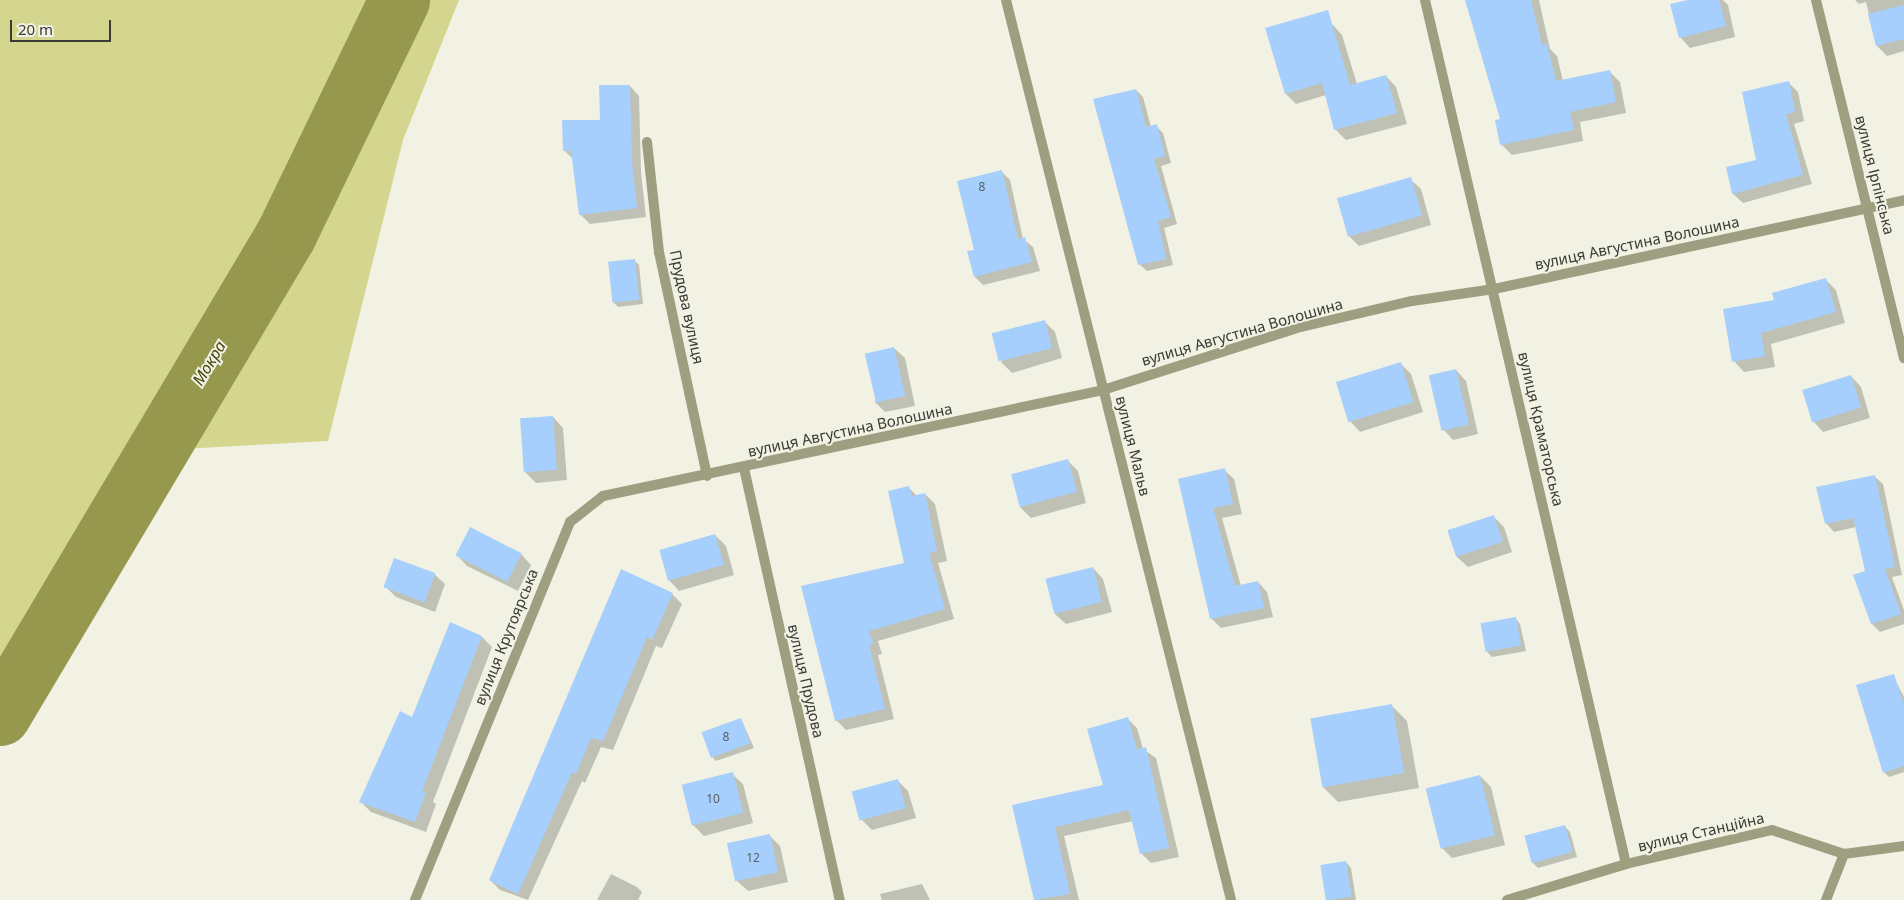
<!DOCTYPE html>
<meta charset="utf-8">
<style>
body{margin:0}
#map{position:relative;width:1904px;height:900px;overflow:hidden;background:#f1f2e3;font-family:"Noto Sans",sans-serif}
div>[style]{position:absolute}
.green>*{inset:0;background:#d4d68f}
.shadow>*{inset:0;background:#0003}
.river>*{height:61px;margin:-30.5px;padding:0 30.5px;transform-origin:30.5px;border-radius:30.5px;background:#96984e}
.building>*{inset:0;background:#a7cffd;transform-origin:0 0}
.minor>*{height:10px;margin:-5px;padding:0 5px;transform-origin:5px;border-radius:5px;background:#9d9f80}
.tertiary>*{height:10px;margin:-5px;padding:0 5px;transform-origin:5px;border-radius:5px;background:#9d9f80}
span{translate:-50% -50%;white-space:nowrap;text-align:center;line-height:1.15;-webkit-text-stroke:4px #f1f2e3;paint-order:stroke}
.number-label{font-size:12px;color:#566067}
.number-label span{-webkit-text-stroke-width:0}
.street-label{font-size:15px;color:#3b3b35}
.water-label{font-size:16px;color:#444409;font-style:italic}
.scale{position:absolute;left:10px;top:20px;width:101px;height:22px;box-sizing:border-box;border:2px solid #3b3b35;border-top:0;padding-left:6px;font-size:15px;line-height:18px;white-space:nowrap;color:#3b3b35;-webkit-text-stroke:4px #f1f2e3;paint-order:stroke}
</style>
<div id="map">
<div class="green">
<i style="clip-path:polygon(0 0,459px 0,403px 140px,328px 441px,126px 452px,0 662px)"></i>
</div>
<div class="shadow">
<i style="clip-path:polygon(1467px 0,1539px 0,1550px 49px,1557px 56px,1563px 81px,1609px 71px,1620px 82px,1626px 113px,1580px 122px,1583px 141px,1512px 155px,1501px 144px,1501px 120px)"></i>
<i style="clip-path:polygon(1693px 0,1723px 0,1728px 5px,1735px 37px,1690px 48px,1680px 37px)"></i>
<i style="clip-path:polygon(1855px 0,1904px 0,1904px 51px,1887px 56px,1877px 46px,1866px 2px,1859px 4px)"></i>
<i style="clip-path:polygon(1332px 24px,1342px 35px,1357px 84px,1386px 76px,1396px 87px,1407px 124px,1346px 140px,1335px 129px,1326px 95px,1296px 104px,1286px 94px)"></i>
<i style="clip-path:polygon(1789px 83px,1798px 92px,1804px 121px,1794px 124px,1812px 184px,1743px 203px,1733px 194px,1727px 168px,1758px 161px)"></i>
<i style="clip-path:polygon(630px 86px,639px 96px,641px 172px,646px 217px,590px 224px,580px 214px,574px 160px,564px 150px,601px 121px)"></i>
<i style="clip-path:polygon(1136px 90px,1143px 97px,1151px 127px,1156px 126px,1163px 133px,1171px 163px,1161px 166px,1177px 224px,1164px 228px,1173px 265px,1147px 271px,1139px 264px)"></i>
<i style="clip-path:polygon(1002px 172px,1010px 180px,1023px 239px,1033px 247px,1040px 271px,983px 285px,975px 277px,976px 250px)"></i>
<i style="clip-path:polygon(1410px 179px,1421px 189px,1431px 225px,1359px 246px,1348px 235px)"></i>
<i style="clip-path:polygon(634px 260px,639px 265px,643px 304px,618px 307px,613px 302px)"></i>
<i style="clip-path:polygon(1825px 279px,1836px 290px,1845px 323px,1771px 344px,1775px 367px,1744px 372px,1734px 361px,1775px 301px)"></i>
<i style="clip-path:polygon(1044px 321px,1055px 332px,1062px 358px,1012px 373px,1001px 362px)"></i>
<i style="clip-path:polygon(894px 348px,905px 358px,915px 406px,885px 412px,875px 402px)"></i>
<i style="clip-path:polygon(1401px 364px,1411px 374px,1423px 412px,1360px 432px,1350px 421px)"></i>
<i style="clip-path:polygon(1456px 370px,1466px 381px,1478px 434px,1453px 440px,1443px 429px)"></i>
<i style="clip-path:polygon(1851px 376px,1861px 387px,1870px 418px,1823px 432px,1813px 421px)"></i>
<i style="clip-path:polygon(553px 417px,563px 428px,567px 480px,536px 483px,525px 472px)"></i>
<i style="clip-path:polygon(1067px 460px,1078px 471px,1086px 503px,1031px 518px,1020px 507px)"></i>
<i style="clip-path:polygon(1224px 470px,1234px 479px,1242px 514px,1222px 518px,1241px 586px,1258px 582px,1267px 592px,1273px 617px,1221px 628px,1211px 618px,1180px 480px)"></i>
<i style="clip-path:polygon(1874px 476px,1883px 484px,1902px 575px,1892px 577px,1904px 610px,1904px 624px,1880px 632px,1872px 624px,1855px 576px,1866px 572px,1856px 527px,1834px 532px,1826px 523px)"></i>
<i style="clip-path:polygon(908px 487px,917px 496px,925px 494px,935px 504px,947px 561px,938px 563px,954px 619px,878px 641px,882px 654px,878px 655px,894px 719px,846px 730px,836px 720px,803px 587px,906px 563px)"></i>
<i style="clip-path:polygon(1493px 516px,1504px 527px,1512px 552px,1468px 567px,1457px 557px,1449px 531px)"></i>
<i style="clip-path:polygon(715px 535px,726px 546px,734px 575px,679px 591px,669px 580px)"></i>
<i style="clip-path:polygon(521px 554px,531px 565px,518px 591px,467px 566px,457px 555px)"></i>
<i style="clip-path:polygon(1093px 568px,1103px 579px,1112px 612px,1066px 624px,1055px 614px,1047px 580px)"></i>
<i style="clip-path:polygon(434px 574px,445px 584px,435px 612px,396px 597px,386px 587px)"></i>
<i style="clip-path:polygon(672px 594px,682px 604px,662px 648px,656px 646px,613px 750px,601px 747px,585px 783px,582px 781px,528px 900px,500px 890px,490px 880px)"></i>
<i style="clip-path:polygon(1515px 618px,1520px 624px,1526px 651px,1492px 657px,1487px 652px)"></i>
<i style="clip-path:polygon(451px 624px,482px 637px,492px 647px,433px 802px,436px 804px,426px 832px,371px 812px,361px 802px,413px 718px)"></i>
<i style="clip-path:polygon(1893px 676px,1904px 697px,1904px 772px,1889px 777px,1884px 772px)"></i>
<i style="clip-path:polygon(1391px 705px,1407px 721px,1419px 788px,1338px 802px,1323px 787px)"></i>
<i style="clip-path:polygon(1127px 718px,1137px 728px,1143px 749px,1156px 758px,1179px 857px,1151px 863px,1141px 853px,1133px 821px,1064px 836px,1079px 900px,1035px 900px,1014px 806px,1105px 786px)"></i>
<i style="clip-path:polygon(741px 719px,754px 748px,716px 761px,711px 756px)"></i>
<i style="clip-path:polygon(732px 774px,743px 784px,753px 823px,704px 836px,693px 825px)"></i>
<i style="clip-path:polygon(1480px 776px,1491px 787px,1505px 845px,1452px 858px,1441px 847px)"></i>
<i style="clip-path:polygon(898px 781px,908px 791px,916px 818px,872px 830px,861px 819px)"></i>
<i style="clip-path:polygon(1565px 827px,1570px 832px,1577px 857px,1538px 868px,1533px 863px,1526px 837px)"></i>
<i style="clip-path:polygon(769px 835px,780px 846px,788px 882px,748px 891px,737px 881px)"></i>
<i style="clip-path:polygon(1346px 862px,1351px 868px,1356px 900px,1327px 900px,1322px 866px)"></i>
<i style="clip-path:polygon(611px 874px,637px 887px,642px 892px,638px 900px,597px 900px)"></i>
<i style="clip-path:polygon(922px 884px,930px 900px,882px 900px,880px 894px)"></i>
</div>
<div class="river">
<i style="left:0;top:715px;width:560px;rotate:-59.26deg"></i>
<i style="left:286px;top:234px;width:260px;rotate:-64.2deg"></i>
</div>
<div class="building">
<i style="clip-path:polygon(1465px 0,1531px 0,1542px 45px,1547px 44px,1556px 81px,1610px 70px,1616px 102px,1570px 112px,1574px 130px,1500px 145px,1495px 120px,1500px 119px)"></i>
<i style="clip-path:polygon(1688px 0,1719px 0,1726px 26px,1679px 38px,1670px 4px)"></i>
<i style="clip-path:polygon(1904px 5px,1904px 39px,1876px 46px,1868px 14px)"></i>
<i style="clip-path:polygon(1328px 10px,1350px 85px,1386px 75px,1397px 113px,1334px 130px,1322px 83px,1285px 94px,1265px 28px)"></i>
<i style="clip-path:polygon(1789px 81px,1795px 112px,1786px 114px,1803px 175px,1732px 194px,1726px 167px,1756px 160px,1742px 92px)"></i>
<i style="clip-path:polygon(599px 85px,630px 85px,632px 162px,637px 208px,579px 215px,571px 151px,563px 151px,562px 120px,600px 120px)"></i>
<i style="clip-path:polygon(1136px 89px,1146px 127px,1157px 124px,1165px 156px,1154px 159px,1171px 217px,1158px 221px,1166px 259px,1138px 265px,1093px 99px)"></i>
<i style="clip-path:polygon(1002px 170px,1018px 239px,1025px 237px,1032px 262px,974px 277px,967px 251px,974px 250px,957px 181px)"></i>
<i style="left:1411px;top:177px;width:40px;height:77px;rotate:74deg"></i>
<i style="left:635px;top:259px;width:41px;height:27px;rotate:84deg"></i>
<i style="clip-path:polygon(1826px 278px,1836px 312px,1761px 333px,1765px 356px,1732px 362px,1723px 309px,1774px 300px,1772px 293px)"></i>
<i style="left:1045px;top:320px;width:29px;height:55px;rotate:76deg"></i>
<i style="left:894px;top:347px;width:50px;height:30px;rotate:77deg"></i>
<i style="left:1401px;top:362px;width:42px;height:68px;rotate:73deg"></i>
<i style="left:1456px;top:369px;width:57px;height:28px;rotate:77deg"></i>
<i style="left:1851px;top:375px;width:34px;height:51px;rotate:73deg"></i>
<i style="left:553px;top:416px;width:54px;height:33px;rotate:86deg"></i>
<i style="left:1068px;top:459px;width:34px;height:59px;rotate:75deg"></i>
<i style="clip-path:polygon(1225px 468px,1233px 504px,1213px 508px,1235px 586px,1258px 581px,1264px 608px,1210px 619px,1178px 479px)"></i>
<i style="clip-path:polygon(1875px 475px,1895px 567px,1885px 569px,1901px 614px,1871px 624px,1853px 575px,1865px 571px,1853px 518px,1825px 524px,1816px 487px)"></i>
<i style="clip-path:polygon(909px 486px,912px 496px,925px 493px,937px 551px,929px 553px,945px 609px,869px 631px,873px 644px,869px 645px,885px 709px,835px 721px,801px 586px,904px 563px,888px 491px)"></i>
<i style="left:1494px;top:515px;width:28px;height:49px;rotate:72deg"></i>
<i style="left:470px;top:527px;width:58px;height:32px;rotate:27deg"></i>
<i style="left:715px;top:534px;width:32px;height:58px;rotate:74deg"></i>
<i style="left:394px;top:558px;width:44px;height:31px;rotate:20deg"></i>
<i style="left:1093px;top:567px;width:36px;height:49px;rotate:76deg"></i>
<i style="clip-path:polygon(621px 569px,673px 593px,652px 640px,647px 637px,603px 741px,591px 738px,576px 774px,572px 772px,518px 894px,489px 880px)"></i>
<i style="left:1516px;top:617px;width:29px;height:36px;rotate:80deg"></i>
<i style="clip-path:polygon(450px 622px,482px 636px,422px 791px,426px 793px,415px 822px,359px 802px,400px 711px,412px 717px)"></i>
<i style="clip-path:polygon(1894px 674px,1904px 705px,1904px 766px,1883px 773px,1856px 685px)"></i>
<i style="left:1392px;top:704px;width:70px;height:83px;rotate:80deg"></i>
<i style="clip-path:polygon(1128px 717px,1137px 750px,1146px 747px,1169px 848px,1140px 854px,1129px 810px,1055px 827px,1070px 894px,1034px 900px,1012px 805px,1103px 785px,1087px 729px)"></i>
<i style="left:741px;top:718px;width:27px;height:42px;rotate:70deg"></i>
<i style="left:733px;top:772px;width:42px;height:53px;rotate:76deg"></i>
<i style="left:1480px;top:775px;width:62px;height:56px;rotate:76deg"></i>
<i style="left:898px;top:779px;width:30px;height:48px;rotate:75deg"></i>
<i style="left:1565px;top:825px;width:28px;height:42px;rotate:75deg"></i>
<i style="left:770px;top:834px;width:39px;height:44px;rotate:78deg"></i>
<i style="left:1346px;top:861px;width:36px;height:26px;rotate:81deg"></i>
</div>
<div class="minor">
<i style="left:1006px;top:0;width:928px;rotate:75.96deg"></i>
<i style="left:1425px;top:0;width:887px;rotate:76.9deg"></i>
<i style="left:647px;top:142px;width:111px;rotate:83.8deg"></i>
<i style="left:659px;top:252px;width:229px;rotate:77.9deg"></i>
<i style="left:744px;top:468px;width:443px;rotate:77.5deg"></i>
<i style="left:415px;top:900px;width:409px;rotate:-67.7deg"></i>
<i style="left:570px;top:522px;width:42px;rotate:-38.2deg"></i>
<i style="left:603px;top:496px;width:511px;rotate:-11.97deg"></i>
<i style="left:1103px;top:390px;width:208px;rotate:-17.7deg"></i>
<i style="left:1301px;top:327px;width:114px;rotate:-13.2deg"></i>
<i style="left:1412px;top:301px;width:83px;rotate:-8.3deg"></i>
<i style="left:1494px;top:289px;width:420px;rotate:-12.2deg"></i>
<i style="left:1507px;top:900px;width:124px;rotate:-16.8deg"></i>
<i style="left:1626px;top:864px;width:150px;rotate:-13.1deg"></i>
<i style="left:1772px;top:830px;width:76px;rotate:18.4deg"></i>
<i style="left:1844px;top:854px;width:61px;rotate:-7.6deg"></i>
<i style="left:1826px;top:900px;width:49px;rotate:-68.6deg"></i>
</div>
<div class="tertiary">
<i style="left:1816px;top:0;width:369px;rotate:76.2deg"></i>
</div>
<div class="number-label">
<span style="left:982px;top:187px">8</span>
<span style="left:726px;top:737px">8</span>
<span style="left:713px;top:799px">10</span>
<span style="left:753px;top:858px">12</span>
</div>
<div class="street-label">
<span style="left:1875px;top:175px;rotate:76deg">вулиця Ірпінська</span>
<span style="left:1637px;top:243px;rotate:-12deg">вулиця Августина Волошина</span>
<span style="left:687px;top:307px;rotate:78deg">Прудова вулиця</span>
<span style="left:1242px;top:332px;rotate:-16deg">вулиця Августина Волошина</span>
<span style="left:1541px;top:429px;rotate:77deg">вулиця Краматорська</span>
<span style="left:850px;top:430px;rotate:-12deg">вулиця Августина Волошина</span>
<span style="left:1133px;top:446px;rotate:76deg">вулиця Мальв</span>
<span style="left:506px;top:637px;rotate:-68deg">вулиця Крутоярська</span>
<span style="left:806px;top:681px;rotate:77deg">вулиця Прудова</span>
<span style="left:1701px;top:832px;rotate:-13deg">вулиця Станційна</span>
</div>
<div class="water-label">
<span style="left:209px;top:363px;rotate:-59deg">Мокра</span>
</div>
<div class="scale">20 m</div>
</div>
